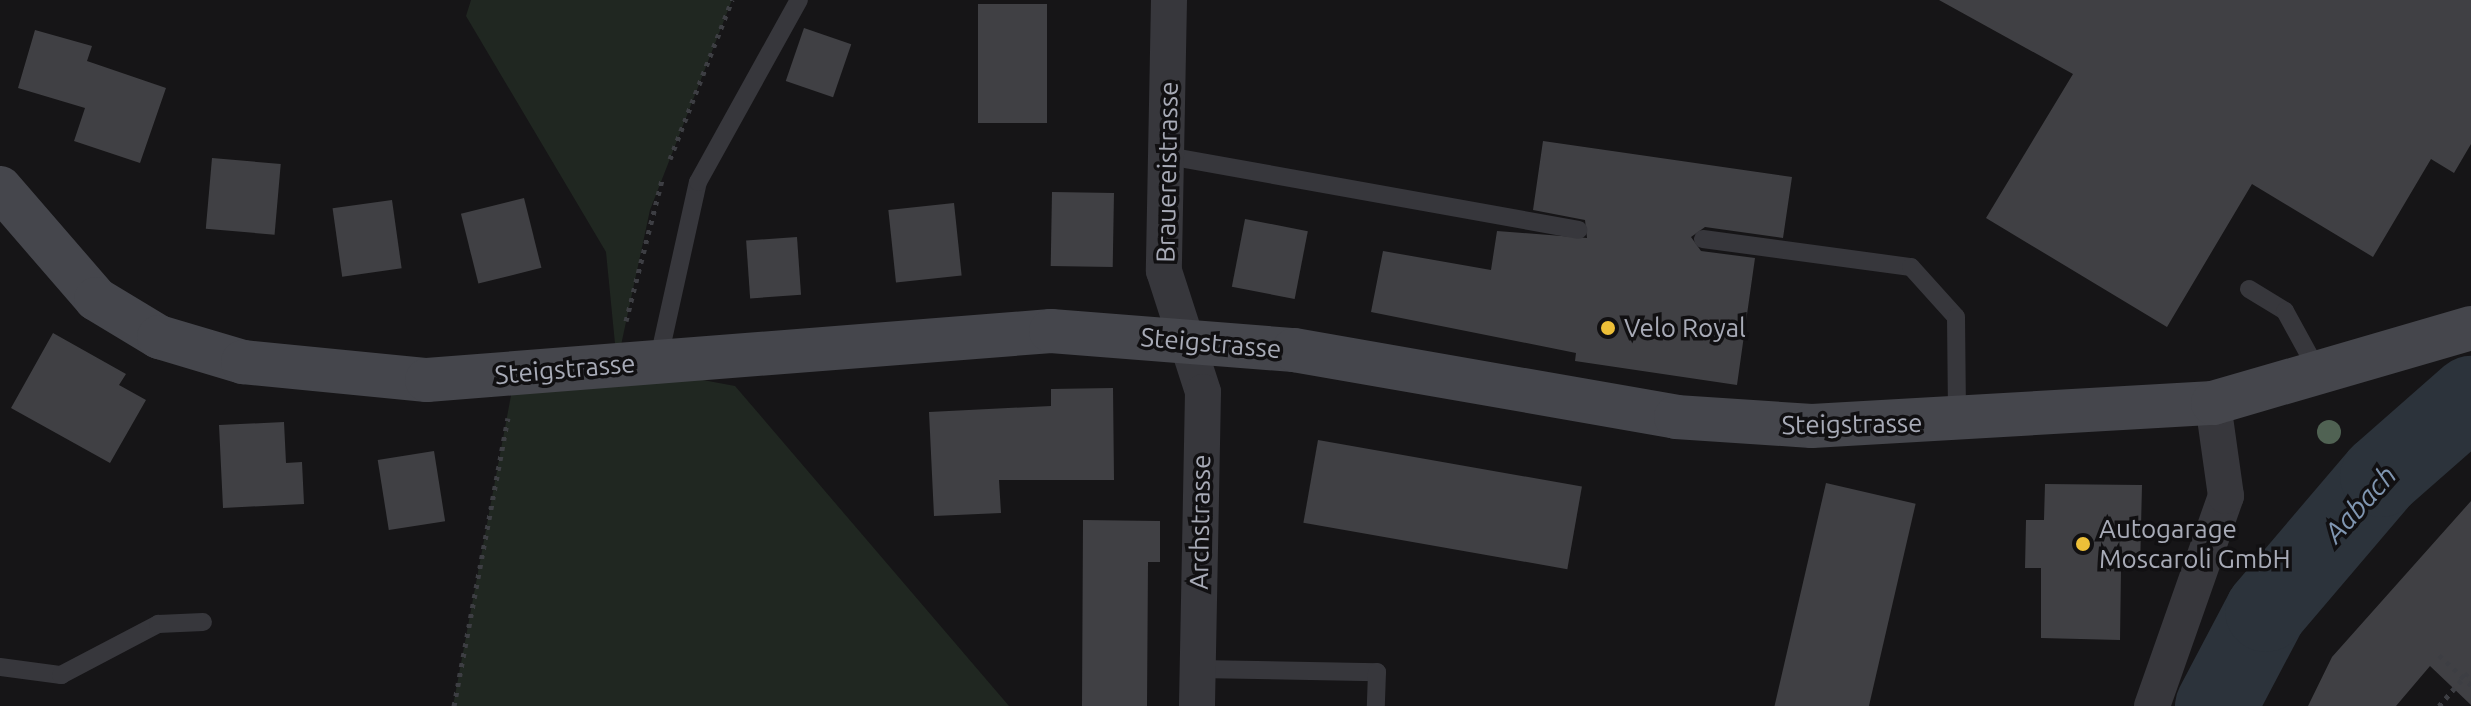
<!DOCTYPE html>
<style>
body{margin:0}
#map{position:relative;width:2471px;height:706px;overflow:hidden;background:#161517;font-family:Ubuntu,sans-serif}
div>[style]{position:absolute}
.green>*{inset:0;background:#202721}
.river>*{height:82px;margin:-41px;padding:0 41px;transform-origin:41px;border-radius:41px;background:#2c333b}
.building>*{inset:0;background:#404044;transform-origin:0 0}
.path>*{height:5px;margin-top:-2.5px;transform-origin:0;background:repeating-linear-gradient(90deg,#3d3e43 0 4px,transparent 0 10px)}
.lane>*{height:18px;margin:-9px;padding:0 9px;transform-origin:9px;border-radius:9px;background:#37373c}
.street>*{height:36px;margin:-18px;padding:0 18px;transform-origin:18px;border-radius:18px;background:#37373c}
.secondary>*{height:44px;margin:-22px;padding:0 22px;transform-origin:22px;border-radius:22px;background:#45464c}
.trees>*{width:24px;height:24px;margin:-12px;border-radius:50%;background:#506253}
.dots>*{width:22px;height:22px;translate:-50% -50%;box-sizing:border-box;border:4px solid #111012;border-radius:50%}
span{translate:-50% -50%;white-space:nowrap;text-align:center;line-height:1.15;-webkit-text-stroke:7px #111012;paint-order:stroke}
.street-label{font-size:26px;color:#a8abb7}
.poi-label{font-size:26px;color:#a8abb7}
.left{translate:0 -50%;text-align:left}
.water-label{font-size:28px;color:#8096b1;font-style:italic}
</style>
<div id="map">
<div class="green">
<i style="clip-path:polygon(471px 0,732px 0,650px 210px,617px 364px,735px 386px,1009px 706px,453px 706px,515px 374px,617px 364px,606px 252px,466px 16px)"></i>
</div>
<div class="river">
<i style="left:2216px;top:706px;width:107px;rotate:-62.2deg"></i>
<i style="left:2266px;top:611px;width:177px;rotate:-49.6deg"></i>
<i style="left:2381px;top:476px;width:120px;rotate:-41.3deg"></i>
</div>
<div class="building">
<i style="clip-path:polygon(1939px 0,2471px 0,2471px 144px,2454px 173px,2431px 159px,2373px 257px,2252px 184px,2167px 327px,1986px 218px,2073px 74px)"></i>
<i style="left:1047px;top:4px;width:119px;height:69px;rotate:90deg"></i>
<i style="left:804px;top:28px;width:50px;height:56px;rotate:19deg"></i>
<i style="clip-path:polygon(35px 30px,92px 46px,87px 61px,166px 88px,140px 163px,74px 141px,85px 108px,18px 88px)"></i>
<i style="clip-path:polygon(1543px 141px,1792px 177px,1783px 238px,1705px 227px,1691px 237px,1701px 251px,1755px 258px,1737px 385px,1575px 361px,1576px 353px,1371px 312px,1383px 251px,1491px 270px,1497px 231px,1587px 238px,1585px 220px,1533px 210px)"></i>
<i style="left:212px;top:158px;width:69px;height:71px;rotate:5deg"></i>
<i style="left:1052px;top:192px;width:62px;height:74px;rotate:1deg"></i>
<i style="left:524px;top:198px;width:72px;height:65px;rotate:76deg"></i>
<i style="left:392px;top:200px;width:69px;height:60px;rotate:82deg"></i>
<i style="left:954px;top:203px;width:73px;height:66px;rotate:84deg"></i>
<i style="left:1245px;top:219px;width:64px;height:69px;rotate:11deg"></i>
<i style="left:797px;top:237px;width:58px;height:51px;rotate:86deg"></i>
<i style="clip-path:polygon(53px 333px,126px 374px,119px 385px,146px 400px,110px 463px,11px 408px)"></i>
<i style="clip-path:polygon(1113px 388px,1114px 480px,999px 480px,1001px 513px,934px 516px,929px 412px,1051px 406px,1051px 389px)"></i>
<i style="clip-path:polygon(284px 422px,286px 463px,302px 462px,304px 504px,223px 508px,219px 425px)"></i>
<i style="left:1318px;top:440px;width:268px;height:84px;rotate:10deg"></i>
<i style="left:434px;top:451px;width:71px;height:57px;rotate:81deg"></i>
<i style="left:1826px;top:483px;width:92px;height:229px;rotate:13deg"></i>
<i style="clip-path:polygon(2045px 484px,2142px 485px,2140px 570px,2121px 570px,2120px 640px,2041px 638px,2041px 568px,2025px 568px,2026px 520px,2044px 520px)"></i>
<i style="clip-path:polygon(2471px 501px,2471px 705px,2430px 666px,2396px 706px,2308px 706px,2332px 657px)"></i>
<i style="clip-path:polygon(1083px 520px,1160px 521px,1160px 562px,1148px 562px,1147px 706px,1082px 706px)"></i>
</div>
<div class="path">
<i style="left:670px;top:159px;width:171px;rotate:-68.7deg"></i>
<i style="left:626px;top:321px;width:146px;rotate:-75.7deg"></i>
<i style="left:2439px;top:655px;width:44px;rotate:43.2deg"></i>
<i style="left:454px;top:706px;width:293px;rotate:-79.4deg"></i>
<i style="left:2439px;top:706px;width:49px;rotate:-49.1deg"></i>
</div>
<div class="lane">
<i style="left:1168px;top:156px;width:417px;rotate:10.2deg"></i>
<i style="left:1703px;top:239px;width:210px;rotate:7.7deg"></i>
<i style="left:1911px;top:267px;width:67px;rotate:48deg"></i>
<i style="left:1956px;top:317px;width:102px;rotate:89.4deg"></i>
<i style="left:2249px;top:289px;width:42px;rotate:31.4deg"></i>
<i style="left:2285px;top:311px;width:71px;rotate:61.3deg"></i>
<i style="left:658px;top:362px;width:184px;rotate:-77.5deg"></i>
<i style="left:698px;top:182px;width:208px;rotate:-61deg"></i>
<i style="left:0;top:667px;width:62px;rotate:7.5deg"></i>
<i style="left:61px;top:675px;width:110px;rotate:-27.7deg"></i>
<i style="left:158px;top:624px;width:45px;rotate:-2.5deg"></i>
<i style="left:1197px;top:669px;width:180px;rotate:1deg"></i>
<i style="left:1377px;top:672px;width:34px;rotate:92deg"></i>
</div>
<div class="street">
<i style="left:1169px;top:0;width:271px;rotate:91.1deg"></i>
<i style="left:1164px;top:271px;width:127px;rotate:72.1deg"></i>
<i style="left:1203px;top:392px;width:314px;rotate:91.1deg"></i>
<i style="left:2152px;top:706px;width:223px;rotate:-70.6deg"></i>
<i style="left:2226px;top:496px;width:94px;rotate:-98deg"></i>
</div>
<div class="secondary">
<i style="left:0;top:188px;width:147px;rotate:49.1deg"></i>
<i style="left:96px;top:299px;width:74px;rotate:31.1deg"></i>
<i style="left:159px;top:337px;width:88px;rotate:16.6deg"></i>
<i style="left:243px;top:362px;width:185px;rotate:5.6deg"></i>
<i style="left:427px;top:380px;width:626px;rotate:-4.49deg"></i>
<i style="left:1051px;top:331px;width:244px;rotate:4.5deg"></i>
<i style="left:1294px;top:350px;width:388px;rotate:9.9deg"></i>
<i style="left:1676px;top:417px;width:136px;rotate:3.8deg"></i>
<i style="left:1812px;top:426px;width:402px;rotate:-3.3deg"></i>
<i style="left:2213px;top:403px;width:269px;rotate:-16.2deg"></i>
</div>
<div class="trees">
<i style="left:2329px;top:432px"></i>
</div>
<div class="dots">
<i style="left:1608px;top:328px;background:#edbf38"></i>
<i style="left:2083px;top:544px;background:#edbf38"></i>
</div>
<div class="street-label">
<span style="left:1167px;top:172px;rotate:-89deg">Brauereistrasse</span>
<span style="left:1211px;top:343px;rotate:5deg">Steigstrasse</span>
<span style="left:565px;top:369px;rotate:-5deg">Steigstrasse</span>
<span style="left:1852px;top:424px;rotate:-1deg">Steigstrasse</span>
<span style="left:1200px;top:522px;rotate:-89deg">Archstrasse</span>
</div>
<div class="poi-label">
<span class="left" style="left:1624px;top:328px">Velo Royal</span>
<span class="left" style="left:2099px;top:544px">Autogarage<br>Moscaroli GmbH</span>
</div>
<div class="water-label">
<span style="left:2360px;top:504px;rotate:-48deg">Aabach</span>
</div>
</div>
